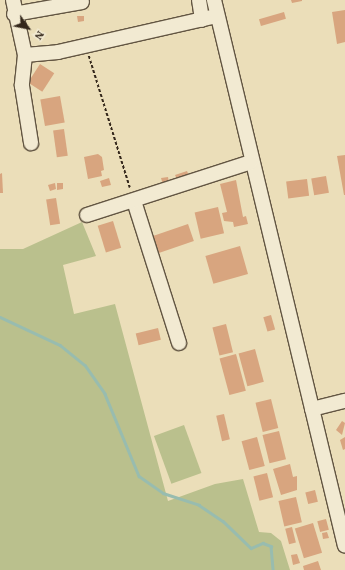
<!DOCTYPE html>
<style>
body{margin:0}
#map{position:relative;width:345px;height:570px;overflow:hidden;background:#ebdeb9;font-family:Vollkorn,serif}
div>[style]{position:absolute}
.green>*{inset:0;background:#bac08d;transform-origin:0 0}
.stream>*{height:2.5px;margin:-1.25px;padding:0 1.25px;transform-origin:1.25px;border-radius:1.25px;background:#98bcaf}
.building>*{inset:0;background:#d8a57f;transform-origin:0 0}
.path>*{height:1.5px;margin-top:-0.75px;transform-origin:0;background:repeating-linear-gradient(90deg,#34271b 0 3px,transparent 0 5px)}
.roads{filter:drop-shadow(1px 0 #625542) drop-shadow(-1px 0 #625542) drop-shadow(0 1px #625542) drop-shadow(0 -1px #625542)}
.minor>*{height:14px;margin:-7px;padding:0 7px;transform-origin:7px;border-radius:7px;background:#f2ead2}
span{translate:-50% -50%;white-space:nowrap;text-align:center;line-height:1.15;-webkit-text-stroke:3px #f2ead2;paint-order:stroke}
.north{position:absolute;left:8px;top:8px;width:40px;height:40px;-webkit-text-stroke:3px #f2ead2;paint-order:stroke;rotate:123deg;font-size:11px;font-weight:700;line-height:16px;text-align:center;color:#34271b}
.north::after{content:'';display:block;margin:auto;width:14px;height:18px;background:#34271b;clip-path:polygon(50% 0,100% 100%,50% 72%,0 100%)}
</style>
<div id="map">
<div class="green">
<i style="clip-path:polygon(82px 222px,96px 256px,63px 265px,74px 314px,115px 304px,168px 501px,215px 484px,243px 479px,259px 532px,271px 533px,281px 541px,290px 570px,0 570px,0 249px,23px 249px)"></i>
<i style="left:184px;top:425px;width:51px;height:32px;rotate:70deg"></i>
</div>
<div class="stream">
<i style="left:0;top:317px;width:66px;rotate:25deg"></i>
<i style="left:60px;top:345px;width:32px;rotate:39deg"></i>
<i style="left:85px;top:365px;width:35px;rotate:55deg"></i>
<i style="left:105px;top:394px;width:89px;rotate:67.5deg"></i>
<i style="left:139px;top:476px;width:29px;rotate:35deg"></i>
<i style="left:163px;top:493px;width:38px;rotate:18deg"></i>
<i style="left:199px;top:505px;width:29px;rotate:34deg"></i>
<i style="left:223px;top:521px;width:39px;rotate:44deg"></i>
<i style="left:251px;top:548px;width:13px;rotate:-23deg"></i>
<i style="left:263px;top:543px;width:9px;rotate:21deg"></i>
<i style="left:271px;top:546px;width:24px;rotate:85deg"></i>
</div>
<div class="building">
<i style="clip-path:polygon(291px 0,302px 0,302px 1px,292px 3px)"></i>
<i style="clip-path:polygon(345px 10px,345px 42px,337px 44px,332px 12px)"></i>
<i style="left:284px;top:12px;width:7px;height:26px;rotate:74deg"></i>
<i style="clip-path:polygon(77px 16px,84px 16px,84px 21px,78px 22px)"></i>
<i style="left:40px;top:64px;width:17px;height:22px;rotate:33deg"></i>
<i style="left:60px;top:96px;width:27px;height:20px;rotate:80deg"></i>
<i style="left:64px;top:129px;width:27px;height:11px;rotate:82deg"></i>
<i style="clip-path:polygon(98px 154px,102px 157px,104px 170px,101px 171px,102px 176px,88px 179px,84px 157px)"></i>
<i style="clip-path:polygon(345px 155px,345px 195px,344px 195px,337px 156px)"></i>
<i style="clip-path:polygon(187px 171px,189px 176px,177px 179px,175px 175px)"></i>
<i style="clip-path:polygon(2px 173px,3px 193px,0 193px,0 174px)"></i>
<i style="left:326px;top:176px;width:17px;height:15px;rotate:80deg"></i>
<i style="clip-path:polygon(168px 177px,169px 183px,163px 185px,161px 178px)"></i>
<i style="clip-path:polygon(109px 178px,111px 185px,102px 187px,100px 181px)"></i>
<i style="left:307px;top:179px;width:17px;height:21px;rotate:83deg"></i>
<i style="clip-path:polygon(236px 180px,243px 217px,246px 216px,248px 224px,234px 227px,233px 222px,224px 221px,222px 213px,227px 212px,220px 184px)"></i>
<i style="clip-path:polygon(55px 183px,56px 189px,50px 191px,48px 185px)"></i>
<i style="clip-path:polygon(57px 183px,63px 183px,63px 189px,57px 190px)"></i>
<i style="left:56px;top:198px;width:26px;height:10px;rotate:81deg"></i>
<i style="left:218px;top:207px;width:27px;height:24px;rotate:77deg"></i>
<i style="left:113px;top:221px;width:28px;height:16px;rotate:73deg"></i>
<i style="left:188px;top:224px;width:18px;height:37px;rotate:71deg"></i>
<i style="left:240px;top:246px;width:29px;height:36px;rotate:74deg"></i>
<i style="left:271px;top:315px;width:15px;height:8px;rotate:74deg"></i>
<i style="left:226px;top:324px;width:29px;height:14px;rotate:76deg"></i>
<i style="left:158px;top:328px;width:12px;height:23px;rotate:76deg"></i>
<i style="left:255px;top:349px;width:34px;height:17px;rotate:75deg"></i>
<i style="left:236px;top:354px;width:38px;height:17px;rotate:75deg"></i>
<i style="left:271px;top:399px;width:30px;height:16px;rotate:76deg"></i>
<i style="left:224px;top:414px;width:26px;height:8px;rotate:77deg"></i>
<i style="clip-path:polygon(342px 421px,345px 423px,342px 435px,336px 430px)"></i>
<i style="left:279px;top:431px;width:29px;height:17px;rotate:76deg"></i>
<i style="left:257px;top:437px;width:30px;height:16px;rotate:75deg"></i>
<i style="clip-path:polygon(345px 437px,345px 449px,343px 450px,340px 440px)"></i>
<i style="clip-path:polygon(290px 464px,293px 477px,297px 476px,297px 490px,281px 495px,273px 469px)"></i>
<i style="left:267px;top:473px;width:25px;height:14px;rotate:76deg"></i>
<i style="left:315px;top:490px;width:12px;height:10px;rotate:76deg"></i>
<i style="left:296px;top:497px;width:26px;height:18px;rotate:77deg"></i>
<i style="left:326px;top:519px;width:11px;height:9px;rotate:75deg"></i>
<i style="left:313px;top:523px;width:31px;height:19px;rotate:73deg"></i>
<i style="left:292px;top:527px;width:16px;height:7px;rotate:76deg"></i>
<i style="clip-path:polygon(327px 532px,329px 538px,323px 539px,322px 533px)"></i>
<i style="clip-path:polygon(297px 554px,300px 563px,293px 565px,291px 555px)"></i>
<i style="clip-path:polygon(318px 561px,321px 570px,304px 570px,303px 566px)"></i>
</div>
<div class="path">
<i style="left:89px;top:56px;width:138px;rotate:72.7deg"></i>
</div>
<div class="roads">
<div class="minor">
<i style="left:13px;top:0;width:56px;rotate:77.7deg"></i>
<i style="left:25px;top:55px;width:33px;rotate:-5deg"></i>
<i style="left:58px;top:52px;width:163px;rotate:-12.8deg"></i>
<i style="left:199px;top:0;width:20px;rotate:81deg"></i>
<i style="left:214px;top:0;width:561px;rotate:76.51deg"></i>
<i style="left:14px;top:14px;width:69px;rotate:-10deg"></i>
<i style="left:25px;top:55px;width:31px;rotate:96deg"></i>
<i style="left:22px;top:86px;width:58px;rotate:81deg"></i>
<i style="left:134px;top:201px;width:149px;rotate:72.4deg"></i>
<i style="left:87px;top:215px;width:172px;rotate:-17.9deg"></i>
<i style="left:312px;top:409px;width:34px;rotate:-14deg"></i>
</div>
</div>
<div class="north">N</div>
</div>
